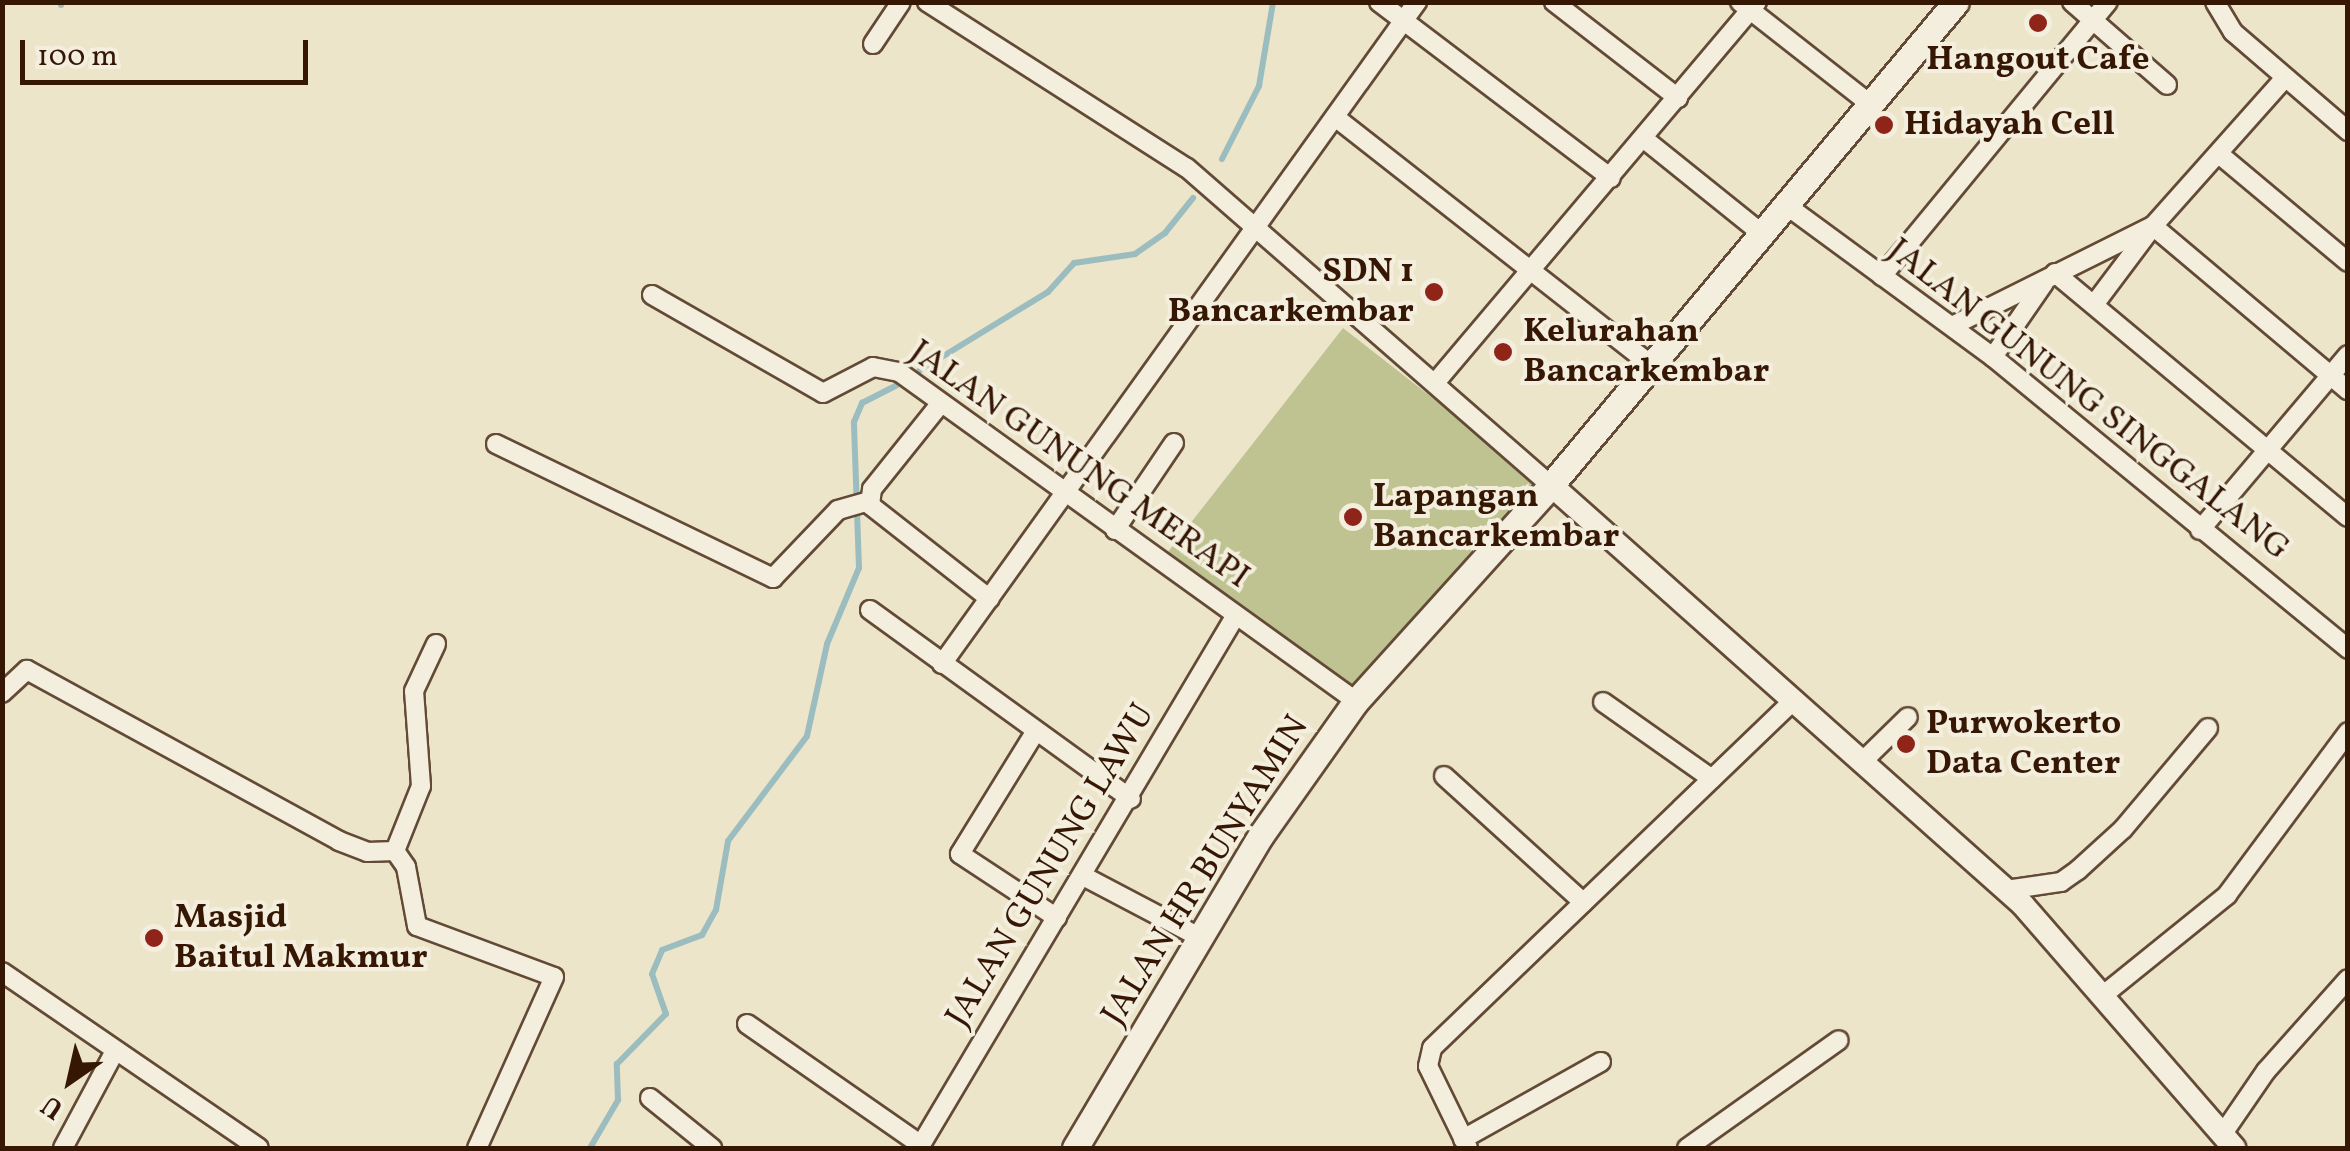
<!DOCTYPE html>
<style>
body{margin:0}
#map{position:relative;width:2350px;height:1151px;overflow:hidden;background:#ece5ca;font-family:Vollkorn,serif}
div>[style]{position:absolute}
.green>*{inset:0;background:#bfc291;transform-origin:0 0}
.stream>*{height:6px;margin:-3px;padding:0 3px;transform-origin:3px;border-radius:3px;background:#9bbdbf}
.roads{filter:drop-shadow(2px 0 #634a36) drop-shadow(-2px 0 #634a36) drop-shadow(0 2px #634a36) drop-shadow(0 -2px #634a36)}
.minor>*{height:18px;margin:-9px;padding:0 9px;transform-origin:9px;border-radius:9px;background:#f3eedd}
.tertiary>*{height:22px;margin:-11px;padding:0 11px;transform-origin:11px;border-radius:11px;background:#f3eedd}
.secondary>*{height:25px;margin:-12.5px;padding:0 12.5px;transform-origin:12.5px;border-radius:12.5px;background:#f3eedd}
.dots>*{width:28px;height:28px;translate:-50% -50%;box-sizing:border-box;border:5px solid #f3eedd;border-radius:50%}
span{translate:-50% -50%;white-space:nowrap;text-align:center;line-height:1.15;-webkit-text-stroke:8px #f3eedd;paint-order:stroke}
.poi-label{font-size:35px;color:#351704;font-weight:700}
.left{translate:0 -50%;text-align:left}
.right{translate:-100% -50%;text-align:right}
.street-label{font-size:35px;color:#351704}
.frame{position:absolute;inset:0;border:5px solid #351704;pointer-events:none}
.north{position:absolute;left:20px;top:1031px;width:100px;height:100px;-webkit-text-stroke:8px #f3eedd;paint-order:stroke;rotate:214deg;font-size:28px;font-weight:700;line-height:40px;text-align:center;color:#351704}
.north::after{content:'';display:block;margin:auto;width:35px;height:45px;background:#351704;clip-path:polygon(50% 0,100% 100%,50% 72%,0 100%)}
.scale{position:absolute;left:20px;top:40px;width:288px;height:45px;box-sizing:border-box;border:5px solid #351704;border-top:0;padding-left:12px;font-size:30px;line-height:35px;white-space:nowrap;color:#351704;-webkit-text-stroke:8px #f3eedd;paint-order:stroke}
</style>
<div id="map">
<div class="green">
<i style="left:1343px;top:328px;width:248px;height:285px;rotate:38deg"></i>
</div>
<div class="stream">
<i style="left:61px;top:5px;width:3px;rotate:-90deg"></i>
<i style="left:1222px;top:159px;width:82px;rotate:-63.1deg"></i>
<i style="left:1259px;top:86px;width:85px;rotate:-80.5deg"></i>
<i style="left:919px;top:371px;width:151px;rotate:-31.5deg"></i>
<i style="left:1048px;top:292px;width:39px;rotate:-48deg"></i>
<i style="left:1074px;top:263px;width:62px;rotate:-8.4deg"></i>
<i style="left:1135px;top:254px;width:37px;rotate:-35deg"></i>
<i style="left:1165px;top:233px;width:45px;rotate:-51.3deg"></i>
<i style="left:590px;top:1148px;width:56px;rotate:-59.7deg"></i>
<i style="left:618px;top:1100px;width:36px;rotate:-92deg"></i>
<i style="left:617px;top:1064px;width:70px;rotate:-45.6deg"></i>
<i style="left:666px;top:1014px;width:42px;rotate:-109.3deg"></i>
<i style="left:652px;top:974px;width:26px;rotate:-67deg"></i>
<i style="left:662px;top:950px;width:43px;rotate:-20.6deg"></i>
<i style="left:702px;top:935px;width:29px;rotate:-61deg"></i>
<i style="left:716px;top:910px;width:70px;rotate:-80.1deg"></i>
<i style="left:728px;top:841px;width:131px;rotate:-53deg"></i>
<i style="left:807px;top:736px;width:94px;rotate:-77.7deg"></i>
<i style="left:827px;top:644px;width:82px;rotate:-67.2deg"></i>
<i style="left:859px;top:568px;width:146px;rotate:-92deg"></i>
<i style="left:854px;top:422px;width:21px;rotate:-67deg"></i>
<i style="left:862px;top:403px;width:39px;rotate:-27deg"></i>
</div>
<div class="roads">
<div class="minor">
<i style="left:927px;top:2px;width:308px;rotate:32.6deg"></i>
<i style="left:1187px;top:168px;width:483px;rotate:41.1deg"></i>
<i style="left:1379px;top:2px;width:291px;rotate:37.2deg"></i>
<i style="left:1554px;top:2px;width:157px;rotate:37.7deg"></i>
<i style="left:1740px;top:2px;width:164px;rotate:38.1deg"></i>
<i style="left:2072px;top:2px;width:126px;rotate:41.1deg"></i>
<i style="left:2215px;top:2px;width:35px;rotate:59deg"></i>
<i style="left:2233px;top:32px;width:152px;rotate:40.7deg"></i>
<i style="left:873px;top:44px;width:50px;rotate:-56.3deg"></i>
<i style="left:1335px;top:117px;width:400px;rotate:38.1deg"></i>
<i style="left:1643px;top:138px;width:151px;rotate:38.8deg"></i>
<i style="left:2219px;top:154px;width:168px;rotate:39.9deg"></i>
<i style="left:1786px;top:205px;width:257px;rotate:36.3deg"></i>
<i style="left:1993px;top:357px;width:460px;rotate:39.4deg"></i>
<i style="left:2055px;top:273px;width:381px;rotate:39.8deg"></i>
<i style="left:1882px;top:276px;width:355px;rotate:-50.5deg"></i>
<i style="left:652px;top:295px;width:197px;rotate:29.8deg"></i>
<i style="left:823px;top:393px;width:56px;rotate:-27.5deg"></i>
<i style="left:873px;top:367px;width:26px;rotate:11deg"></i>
<i style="left:899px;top:372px;width:563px;rotate:35.75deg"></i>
<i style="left:2096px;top:302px;width:95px;rotate:-53.1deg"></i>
<i style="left:2153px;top:226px;width:255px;rotate:40.1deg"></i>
<i style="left:1952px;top:326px;width:225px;rotate:-26.5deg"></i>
<i style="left:2153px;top:226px;width:198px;rotate:-48.3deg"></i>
<i style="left:1993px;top:357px;width:90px;rotate:-55.4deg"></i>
<i style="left:1435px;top:383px;width:499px;rotate:-49.8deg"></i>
<i style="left:941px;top:403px;width:110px;rotate:128.7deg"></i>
<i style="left:872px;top:489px;width:16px;rotate:97deg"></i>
<i style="left:870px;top:505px;width:152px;rotate:38.1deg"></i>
<i style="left:496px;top:444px;width:308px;rotate:25.8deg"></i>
<i style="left:773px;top:578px;width:94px;rotate:-46.3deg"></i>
<i style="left:838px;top:510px;width:33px;rotate:-16deg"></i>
<i style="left:1115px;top:530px;width:105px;rotate:-55.9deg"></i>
<i style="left:2200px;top:530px;width:229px;rotate:-49.8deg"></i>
<i style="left:870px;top:610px;width:322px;rotate:35.9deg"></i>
<i style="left:942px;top:664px;width:815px;rotate:-54.34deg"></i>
<i style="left:2px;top:693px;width:34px;rotate:-43deg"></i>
<i style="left:27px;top:670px;width:356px;rotate:28.7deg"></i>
<i style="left:339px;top:841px;width:30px;rotate:21deg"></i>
<i style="left:367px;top:852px;width:28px;rotate:-2deg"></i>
<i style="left:1603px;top:702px;width:133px;rotate:35.2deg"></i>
<i style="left:1034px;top:734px;width:141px;rotate:121.7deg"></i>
<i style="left:960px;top:854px;width:116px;rotate:33.4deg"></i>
<i style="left:1862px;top:762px;width:64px;rotate:-44.4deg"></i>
<i style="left:1444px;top:776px;width:188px;rotate:42.2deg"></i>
<i style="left:395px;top:851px;width:19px;rotate:55deg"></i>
<i style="left:406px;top:867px;width:60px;rotate:79.4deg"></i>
<i style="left:417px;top:926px;width:146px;rotate:20.4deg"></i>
<i style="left:554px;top:977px;width:188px;rotate:114.2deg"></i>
<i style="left:395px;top:851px;width:70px;rotate:-68.2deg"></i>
<i style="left:421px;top:786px;width:95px;rotate:-94.2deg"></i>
<i style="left:414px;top:691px;width:52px;rotate:-64.9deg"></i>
<i style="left:1083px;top:876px;width:133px;rotate:27.7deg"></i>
<i style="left:2006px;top:890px;width:56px;rotate:-8.3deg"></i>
<i style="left:2061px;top:882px;width:21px;rotate:-35deg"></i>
<i style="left:2078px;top:870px;width:61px;rotate:-42.3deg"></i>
<i style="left:2123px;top:829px;width:132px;rotate:-49.9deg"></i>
<i style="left:2px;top:972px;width:311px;rotate:34.4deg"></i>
<i style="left:2102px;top:996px;width:161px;rotate:-38.9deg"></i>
<i style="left:2227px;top:895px;width:203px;rotate:-53.4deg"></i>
<i style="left:747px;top:1024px;width:212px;rotate:34.8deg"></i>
<i style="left:650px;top:1098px;width:80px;rotate:38.9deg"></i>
<i style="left:2222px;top:1135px;width:78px;rotate:-55.5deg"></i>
<i style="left:2266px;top:1071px;width:123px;rotate:-48.3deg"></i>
<i style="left:1463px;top:1139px;width:158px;rotate:-29.2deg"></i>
<i style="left:63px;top:1148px;width:108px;rotate:-61.8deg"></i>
<i style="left:919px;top:1148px;width:620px;rotate:-59.26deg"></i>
<i style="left:1468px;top:1148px;width:91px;rotate:-116deg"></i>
<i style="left:1428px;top:1066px;width:18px;rotate:-77deg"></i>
<i style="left:1432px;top:1048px;width:501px;rotate:-43.87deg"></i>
<i style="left:1687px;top:1148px;width:186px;rotate:-35.4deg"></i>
</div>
<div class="tertiary">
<i style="left:1551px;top:485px;width:632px;rotate:41.66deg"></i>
<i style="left:2023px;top:905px;width:322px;rotate:49deg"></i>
</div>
<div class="secondary">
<i style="left:1075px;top:1148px;width:364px;rotate:-59.3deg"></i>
<i style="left:1261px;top:835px;width:164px;rotate:-54.7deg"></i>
<i style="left:1356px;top:701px;width:291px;rotate:-47.9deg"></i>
<i style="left:1551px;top:485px;width:630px;rotate:-50.02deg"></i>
</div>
</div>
<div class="dots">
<i style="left:2038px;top:23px;background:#8f2418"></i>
<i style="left:1884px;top:125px;background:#8f2418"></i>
<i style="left:1434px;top:292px;background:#8f2418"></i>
<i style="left:1503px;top:352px;background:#8f2418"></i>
<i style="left:1353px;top:517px;background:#8f2418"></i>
<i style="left:1906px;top:744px;background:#8f2418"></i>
<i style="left:154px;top:938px;background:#8f2418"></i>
</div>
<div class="poi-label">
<span style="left:2038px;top:60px">Hangout Cafe</span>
<span class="left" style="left:1904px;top:125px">Hidayah Cell</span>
<span class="right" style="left:1414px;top:292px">SDN 1<br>Bancarkembar</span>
<span class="left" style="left:1523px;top:352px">Kelurahan<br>Bancarkembar</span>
<span class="left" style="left:1373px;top:517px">Lapangan<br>Bancarkembar</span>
<span class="left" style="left:1926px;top:744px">Purwokerto<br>Data Center</span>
<span class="left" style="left:174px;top:938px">Masjid<br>Baitul Makmur</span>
</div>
<div class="street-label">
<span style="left:2088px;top:400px;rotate:38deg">JALAN GUNUNG SINGGALANG</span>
<span style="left:1079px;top:465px;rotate:35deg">JALAN GUNUNG MERAPI</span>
<span style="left:1051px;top:866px;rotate:-59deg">JALAN GUNUNG LAWU</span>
<span style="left:1206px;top:871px;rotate:-58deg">JALAN HR BUNYAMIN</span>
</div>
<div class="frame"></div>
<div class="north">U</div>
<div class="scale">100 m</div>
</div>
